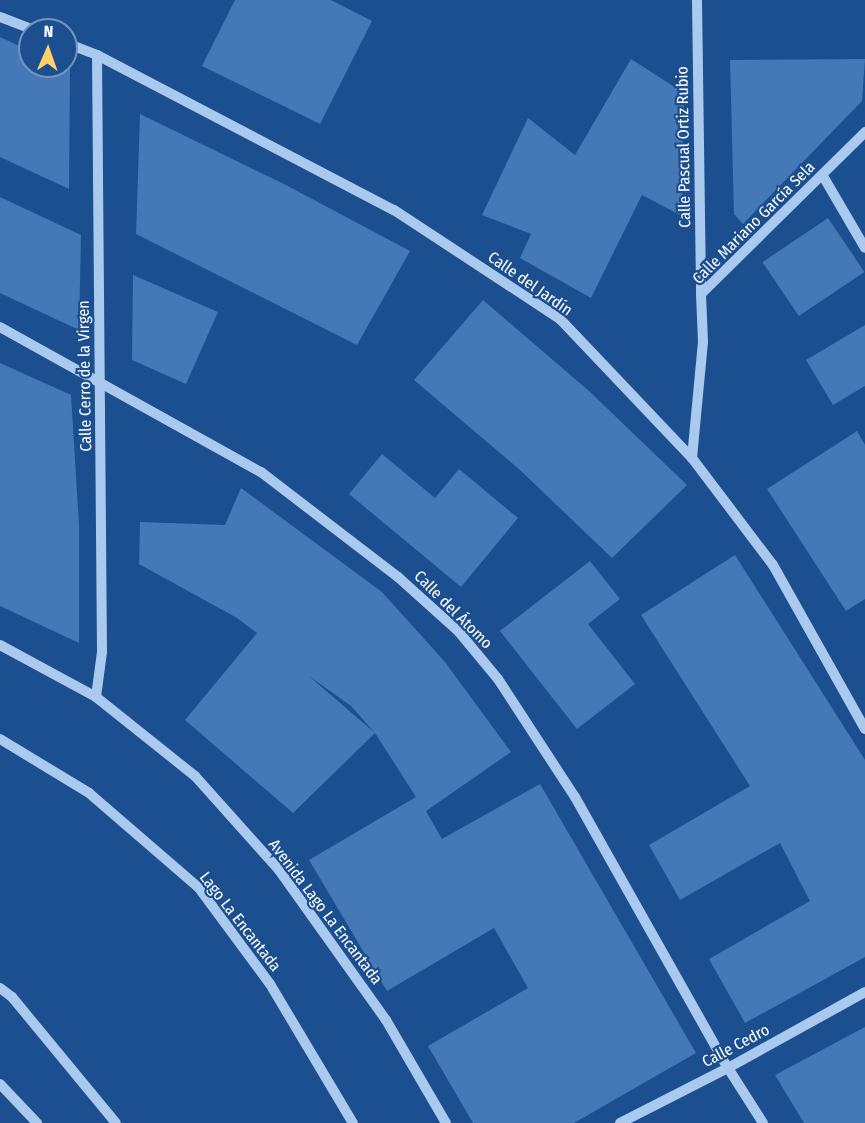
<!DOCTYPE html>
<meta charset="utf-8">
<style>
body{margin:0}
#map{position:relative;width:865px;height:1123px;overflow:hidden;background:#1b4f8f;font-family:"Fira Sans Condensed",sans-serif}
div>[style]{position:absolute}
.building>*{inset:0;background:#4478b7;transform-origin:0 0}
.minor>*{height:10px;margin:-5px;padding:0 5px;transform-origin:5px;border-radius:5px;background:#a9c9ee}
span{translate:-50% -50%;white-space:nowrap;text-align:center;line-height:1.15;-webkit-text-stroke:4.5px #1b4f8f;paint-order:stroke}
.street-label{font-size:16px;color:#fff}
.north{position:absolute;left:18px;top:18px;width:60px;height:60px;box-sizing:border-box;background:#1b4f8f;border:2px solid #7695bc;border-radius:50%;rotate:2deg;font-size:16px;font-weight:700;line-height:24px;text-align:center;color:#fff}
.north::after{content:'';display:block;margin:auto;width:21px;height:27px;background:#ffd166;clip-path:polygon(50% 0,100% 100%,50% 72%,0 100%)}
</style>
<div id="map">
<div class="building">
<i style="clip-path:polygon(235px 0,331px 0,372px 21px,320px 124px,202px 66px)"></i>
<i style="clip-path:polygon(0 37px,30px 51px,30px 66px,63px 66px,70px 69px,69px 189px,0 157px)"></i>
<i style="clip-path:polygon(631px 59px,684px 93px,682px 216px,642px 195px,591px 298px,520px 258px,531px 234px,482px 215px,528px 118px,575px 155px)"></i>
<i style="clip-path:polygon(865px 59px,862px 101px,743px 224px,734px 214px,730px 60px)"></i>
<i style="clip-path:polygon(140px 114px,284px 184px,410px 251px,357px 345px,136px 234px)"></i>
<i style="clip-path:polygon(0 197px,81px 235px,79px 330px,0 293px)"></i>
<i style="left:828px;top:218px;width:65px;height:79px;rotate:56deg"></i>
<i style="clip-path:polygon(133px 275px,218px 312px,186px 384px,132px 360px)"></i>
<i style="clip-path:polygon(483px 300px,589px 391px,687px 485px,612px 558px,520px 470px,414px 380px)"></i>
<i style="clip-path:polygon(865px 325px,865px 386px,833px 405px,806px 360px)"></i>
<i style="clip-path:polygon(0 363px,71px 395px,79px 525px,79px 643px,0 606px)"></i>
<i style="clip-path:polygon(857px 431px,865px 445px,865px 599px,846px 611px,767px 489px)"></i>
<i style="clip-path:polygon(382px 454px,435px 498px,459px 469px,518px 518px,461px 587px,349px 494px)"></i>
<i style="clip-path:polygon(241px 488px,382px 592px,445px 662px,511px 752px,426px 811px,442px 839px,540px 784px,696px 1053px,574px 1123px,473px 1123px,428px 1046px,528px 988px,494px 928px,387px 991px,309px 860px,416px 797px,375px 733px,351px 706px,309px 676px,375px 733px,293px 813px,185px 720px,257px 633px,237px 618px,139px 564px,140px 522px,225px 525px)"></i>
<i style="clip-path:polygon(735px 555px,865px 760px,865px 957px,745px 1023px,709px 959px,810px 901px,780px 843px,680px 900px,649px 845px,750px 786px,641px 615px)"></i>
<i style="clip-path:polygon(590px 561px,620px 599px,588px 624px,635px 684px,577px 729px,500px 631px)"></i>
<i style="clip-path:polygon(865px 1027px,865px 1123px,804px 1123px,775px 1075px)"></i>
</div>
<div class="minor">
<i style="left:697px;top:0;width:294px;rotate:89.2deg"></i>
<i style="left:0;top:17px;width:36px;rotate:21deg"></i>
<i style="left:66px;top:43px;width:33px;rotate:21deg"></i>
<i style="left:97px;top:55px;width:335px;rotate:27.6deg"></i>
<i style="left:394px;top:210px;width:199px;rotate:33.3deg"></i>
<i style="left:560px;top:319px;width:192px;rotate:46.5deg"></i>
<i style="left:692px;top:458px;width:134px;rotate:52.9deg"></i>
<i style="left:773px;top:565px;width:188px;rotate:60.7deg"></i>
<i style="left:823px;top:176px;width:83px;rotate:59.7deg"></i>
<i style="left:0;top:327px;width:299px;rotate:29.1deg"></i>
<i style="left:261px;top:472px;width:173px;rotate:37.5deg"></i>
<i style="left:398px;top:577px;width:82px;rotate:42deg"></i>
<i style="left:459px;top:632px;width:61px;rotate:50.3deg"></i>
<i style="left:498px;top:679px;width:141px;rotate:56.9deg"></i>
<i style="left:575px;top:797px;width:311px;rotate:60.6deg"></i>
<i style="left:728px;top:1068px;width:65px;rotate:57.5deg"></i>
<i style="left:692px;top:458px;width:117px;rotate:-84.6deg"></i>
<i style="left:703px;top:342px;width:48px;rotate:-92.4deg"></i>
<i style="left:701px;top:294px;width:231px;rotate:-44.6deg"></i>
<i style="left:0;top:645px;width:109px;rotate:28.4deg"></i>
<i style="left:96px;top:697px;width:127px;rotate:38.6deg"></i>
<i style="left:195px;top:776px;width:126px;rotate:48.2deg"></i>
<i style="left:279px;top:870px;width:184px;rotate:54.5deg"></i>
<i style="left:386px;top:1020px;width:119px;rotate:59.8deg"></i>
<i style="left:96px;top:697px;width:45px;rotate:-82.4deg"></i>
<i style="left:102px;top:652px;width:597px;rotate:-90.48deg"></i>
<i style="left:0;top:739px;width:104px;rotate:31.2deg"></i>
<i style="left:89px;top:793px;width:145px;rotate:40.8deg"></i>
<i style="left:199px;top:888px;width:119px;rotate:53.5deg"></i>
<i style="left:270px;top:984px;width:162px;rotate:59.2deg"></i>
<i style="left:0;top:988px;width:15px;rotate:37deg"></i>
<i style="left:12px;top:997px;width:163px;rotate:50.5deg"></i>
<i style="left:0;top:1084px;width:54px;rotate:46.5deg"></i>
<i style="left:620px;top:1123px;width:121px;rotate:-27deg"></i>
<i style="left:728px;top:1068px;width:157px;rotate:-29deg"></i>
</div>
<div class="street-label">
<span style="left:684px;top:147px;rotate:-91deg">Calle Pascual Ortiz Rubio</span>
<span style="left:754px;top:223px;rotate:-45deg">Calle Mariano García Sela</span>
<span style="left:530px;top:284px;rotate:35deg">Calle del Jardín</span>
<span style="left:85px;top:376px;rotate:-91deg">Calle Cerro de la Virgen</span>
<span style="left:453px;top:610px;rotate:45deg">Calle del Átomo</span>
<span style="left:325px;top:912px;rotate:53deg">Avenida Lago La Encantada</span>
<span style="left:240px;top:922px;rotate:52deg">Lago La Encantada</span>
<span style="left:736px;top:1046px;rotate:-28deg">Calle Cedro</span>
</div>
<div class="north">N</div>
</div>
